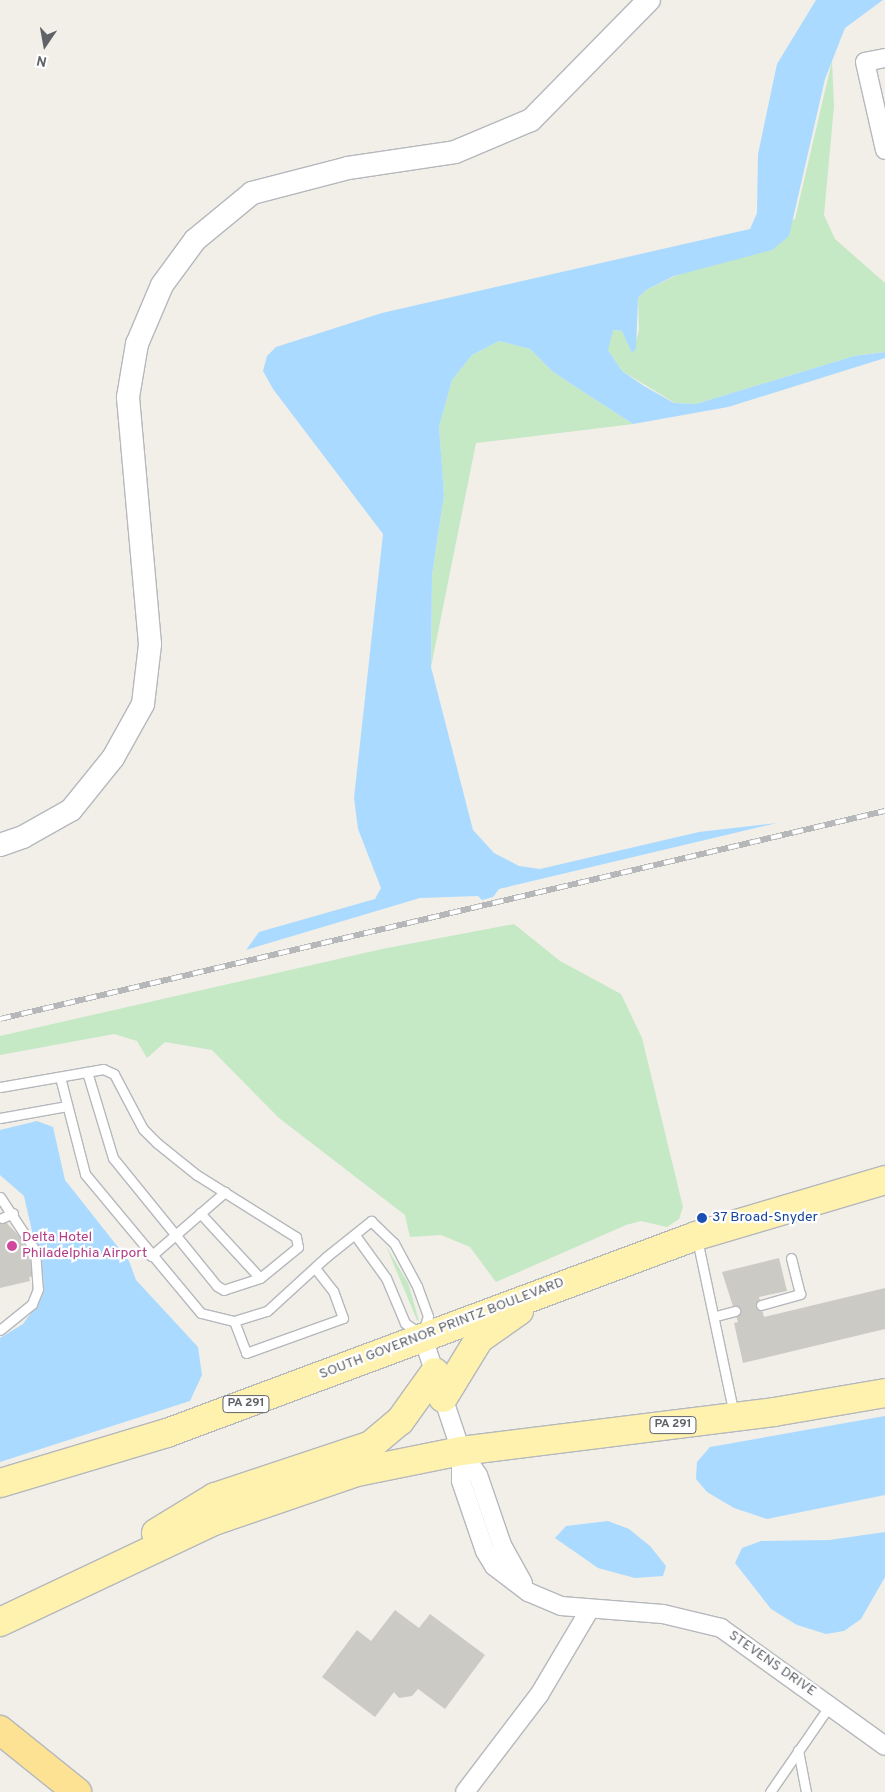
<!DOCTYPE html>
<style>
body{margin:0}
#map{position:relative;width:885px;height:1792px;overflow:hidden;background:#f1efe8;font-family:Overpass,sans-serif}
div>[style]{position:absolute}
.green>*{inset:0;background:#c5e8c5}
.water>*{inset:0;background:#aadaff}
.building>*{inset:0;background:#cccac5}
.roads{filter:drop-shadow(1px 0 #b5b8bc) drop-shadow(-1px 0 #b5b8bc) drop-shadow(0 1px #b5b8bc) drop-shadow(0 -1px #b5b8bc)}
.service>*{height:9px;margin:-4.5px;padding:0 4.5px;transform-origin:4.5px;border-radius:4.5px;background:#fff}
.minor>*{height:18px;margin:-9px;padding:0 9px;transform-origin:9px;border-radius:9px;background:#fff}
.tertiary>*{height:22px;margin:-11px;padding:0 11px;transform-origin:11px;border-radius:11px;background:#fff}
.primary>*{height:28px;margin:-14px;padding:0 14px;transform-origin:14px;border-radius:14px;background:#fff2af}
.motorway>*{height:28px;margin:-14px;padding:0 14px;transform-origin:14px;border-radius:14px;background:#fde293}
.rail>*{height:5.5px;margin-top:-2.75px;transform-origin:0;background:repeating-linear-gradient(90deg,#fff 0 11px,#b6b7b8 0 22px);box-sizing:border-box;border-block:1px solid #b6b7b8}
.dots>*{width:14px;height:14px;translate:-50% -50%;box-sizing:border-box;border:2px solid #fff;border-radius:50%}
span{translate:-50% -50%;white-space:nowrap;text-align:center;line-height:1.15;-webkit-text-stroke:4.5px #fff;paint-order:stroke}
.shield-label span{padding:1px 4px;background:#fff;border:1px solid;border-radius:4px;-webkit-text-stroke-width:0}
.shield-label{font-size:12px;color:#5f6368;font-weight:700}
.transit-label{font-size:14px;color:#164399}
.left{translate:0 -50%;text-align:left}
.hotel-label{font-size:14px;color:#b23c85}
.street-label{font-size:14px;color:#5f6368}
.north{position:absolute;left:20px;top:20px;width:50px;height:50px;-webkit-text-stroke:4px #fff;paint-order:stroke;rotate:192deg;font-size:14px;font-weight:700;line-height:20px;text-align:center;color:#5f6368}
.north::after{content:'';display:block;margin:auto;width:18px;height:22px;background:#5f6368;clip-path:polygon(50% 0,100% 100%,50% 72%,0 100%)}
</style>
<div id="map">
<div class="green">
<i style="clip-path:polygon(832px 61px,834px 106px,824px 215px,835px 239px,885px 283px,885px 352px,854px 356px,696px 404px,675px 403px,622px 371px,608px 350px,608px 338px,613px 330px,622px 331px,633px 352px,639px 330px,638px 298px,646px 290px,795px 219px)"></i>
<i style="clip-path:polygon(499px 341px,530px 349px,553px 372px,633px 424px,476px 443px,431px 667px,432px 575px,444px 495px,439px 427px,452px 380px,472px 355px)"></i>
<i style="clip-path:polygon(514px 924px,560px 961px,621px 994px,642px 1038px,683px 1207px,679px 1219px,667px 1227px,641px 1221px,626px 1225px,496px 1282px,470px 1247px,441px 1235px,410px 1237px,405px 1215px,279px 1118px,212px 1050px,165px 1042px,147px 1058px,137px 1041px,114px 1034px,0 1055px,0 1036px,382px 949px)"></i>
<i style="clip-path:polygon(386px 1246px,408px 1283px,419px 1321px,417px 1320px)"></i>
</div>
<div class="water">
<i style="clip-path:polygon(816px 0,883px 0,845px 28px,825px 79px,789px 236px,772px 250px,674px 276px,646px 290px,638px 298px,636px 349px,632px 353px,622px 331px,613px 330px,608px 350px,622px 371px,644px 386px,674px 403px,696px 404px,854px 356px,885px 352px,885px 358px,728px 407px,633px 424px,553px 372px,530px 349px,499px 341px,472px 355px,452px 380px,439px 427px,444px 495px,432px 575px,431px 667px,473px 830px,494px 853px,519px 866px,540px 869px,699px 832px,777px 823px,499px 889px,493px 897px,482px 900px,478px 896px,420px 898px,246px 950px,259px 932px,375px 899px,381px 888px,358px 829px,354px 798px,383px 534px,273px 389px,263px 371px,267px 356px,276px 347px,382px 313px,750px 229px,757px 213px,758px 154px,777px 64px)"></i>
<i style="clip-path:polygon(37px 1121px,53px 1127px,65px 1180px,129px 1261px,136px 1280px,198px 1347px,202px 1375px,190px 1401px,0 1462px,0 1338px,23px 1324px,39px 1302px,44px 1284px,24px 1196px,0 1175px,0 1130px)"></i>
<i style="clip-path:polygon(885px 1416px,885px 1495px,767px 1519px,734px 1508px,707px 1492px,696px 1479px,697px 1462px,710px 1447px)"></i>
<i style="clip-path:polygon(608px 1521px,629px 1529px,650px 1546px,666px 1566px,663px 1576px,635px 1578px,598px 1568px,555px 1538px,566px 1526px)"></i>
<i style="clip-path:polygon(885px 1532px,885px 1577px,861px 1619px,844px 1631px,826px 1634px,797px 1625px,771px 1609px,735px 1563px,742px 1548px,761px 1541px,829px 1540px)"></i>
</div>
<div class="building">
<i style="clip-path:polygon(0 1216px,21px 1238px,36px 1275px,29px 1277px,30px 1281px,0 1288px)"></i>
<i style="clip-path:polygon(779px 1258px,787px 1291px,759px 1297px,764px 1317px,885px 1288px,885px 1329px,743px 1363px,734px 1323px,738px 1322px,722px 1272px)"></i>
<i style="clip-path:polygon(395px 1610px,419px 1628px,430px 1614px,485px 1655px,445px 1709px,418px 1689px,412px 1696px,399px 1698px,394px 1692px,375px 1717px,322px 1677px,357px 1630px,371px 1641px)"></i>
</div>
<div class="roads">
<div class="service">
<i style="left:60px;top:1077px;width:100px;rotate:75.5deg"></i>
<i style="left:85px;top:1174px;width:181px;rotate:50.2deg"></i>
<i style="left:201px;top:1313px;width:34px;rotate:14deg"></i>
<i style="left:234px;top:1321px;width:34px;rotate:-17deg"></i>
<i style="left:267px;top:1311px;width:80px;rotate:-42.5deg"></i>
<i style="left:326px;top:1257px;width:58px;rotate:-38.7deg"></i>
<i style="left:371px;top:1221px;width:32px;rotate:44deg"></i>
<i style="left:394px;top:1243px;width:49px;rotate:61.9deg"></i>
<i style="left:417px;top:1286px;width:32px;rotate:70deg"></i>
<i style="left:428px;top:1316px;width:20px;rotate:108deg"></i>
<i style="left:422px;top:1335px;width:21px;rotate:-145deg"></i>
<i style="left:405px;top:1323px;width:49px;rotate:-112.9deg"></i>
<i style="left:386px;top:1278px;width:53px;rotate:-125.8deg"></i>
<i style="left:0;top:1087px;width:105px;rotate:-9.9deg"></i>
<i style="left:103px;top:1069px;width:12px;rotate:24deg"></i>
<i style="left:114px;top:1074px;width:62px;rotate:62.2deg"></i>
<i style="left:143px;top:1129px;width:20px;rotate:45deg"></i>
<i style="left:157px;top:1143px;width:51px;rotate:38.7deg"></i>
<i style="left:197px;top:1175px;width:117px;rotate:32.1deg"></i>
<i style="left:296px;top:1237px;width:10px;rotate:79deg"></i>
<i style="left:298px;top:1247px;width:49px;rotate:140.8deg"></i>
<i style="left:260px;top:1278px;width:38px;rotate:162deg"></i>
<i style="left:224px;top:1290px;width:8px;rotate:-150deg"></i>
<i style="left:217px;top:1286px;width:165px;rotate:-129.1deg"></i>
<i style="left:113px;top:1158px;width:90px;rotate:-106.8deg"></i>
<i style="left:0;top:1118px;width:68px;rotate:-10.2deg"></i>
<i style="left:0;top:1197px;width:64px;rotate:56.6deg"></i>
<i style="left:35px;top:1250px;width:39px;rotate:86deg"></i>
<i style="left:38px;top:1289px;width:16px;rotate:112deg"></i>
<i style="left:32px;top:1304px;width:41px;rotate:140.9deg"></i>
<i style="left:200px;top:1213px;width:88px;rotate:47.3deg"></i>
<i style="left:2px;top:1218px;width:12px;rotate:-24deg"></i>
<i style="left:697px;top:1239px;width:179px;rotate:78.1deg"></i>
<i style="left:151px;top:1256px;width:98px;rotate:-40.9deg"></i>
<i style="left:761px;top:1305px;width:41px;rotate:-15.8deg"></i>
<i style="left:800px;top:1294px;width:37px;rotate:-104deg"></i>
<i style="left:716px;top:1316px;width:20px;rotate:-15deg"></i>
<i style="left:234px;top:1321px;width:34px;rotate:69deg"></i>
<i style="left:246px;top:1353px;width:103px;rotate:-19.8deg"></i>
<i style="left:343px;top:1318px;width:29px;rotate:-110deg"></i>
<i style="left:333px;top:1291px;width:29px;rotate:-128deg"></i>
<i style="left:798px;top:1750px;width:43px;rotate:79.2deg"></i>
<i style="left:770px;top:1792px;width:106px;rotate:-55.4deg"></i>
</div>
<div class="minor">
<i style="left:885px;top:58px;width:20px;rotate:169deg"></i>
<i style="left:865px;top:62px;width:90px;rotate:77.2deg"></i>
<i style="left:422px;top:1335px;width:122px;rotate:71.4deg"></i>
<i style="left:461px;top:1451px;width:29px;rotate:55deg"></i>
<i style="left:478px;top:1475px;width:74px;rotate:71.1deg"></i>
<i style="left:502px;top:1545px;width:43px;rotate:61.1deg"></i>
<i style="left:461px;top:1451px;width:30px;rotate:90deg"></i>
<i style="left:461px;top:1481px;width:74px;rotate:71.1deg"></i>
<i style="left:485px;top:1551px;width:17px;rotate:59deg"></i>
<i style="left:494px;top:1566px;width:43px;rotate:37.4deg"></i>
<i style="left:528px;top:1592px;width:36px;rotate:23deg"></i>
<i style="left:561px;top:1606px;width:102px;rotate:4.5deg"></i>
<i style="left:663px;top:1614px;width:60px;rotate:13.6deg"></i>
<i style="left:721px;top:1628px;width:202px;rotate:35.7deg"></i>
<i style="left:465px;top:1792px;width:122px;rotate:-52.7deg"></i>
<i style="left:539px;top:1695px;width:100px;rotate:-59.3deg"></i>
</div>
<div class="tertiary">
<i style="left:0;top:845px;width:24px;rotate:-19deg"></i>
<i style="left:23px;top:837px;width:55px;rotate:-29.4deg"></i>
<i style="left:71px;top:810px;width:67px;rotate:-51.1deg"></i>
<i style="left:113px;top:758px;width:62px;rotate:-60.9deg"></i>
<i style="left:143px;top:704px;width:60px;rotate:-83.3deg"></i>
<i style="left:150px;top:644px;width:248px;rotate:-95.1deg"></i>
<i style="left:128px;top:397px;width:54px;rotate:-80.4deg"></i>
<i style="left:137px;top:344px;width:64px;rotate:-67deg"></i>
<i style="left:162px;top:285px;width:56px;rotate:-53.7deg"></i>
<i style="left:195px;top:240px;width:74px;rotate:-39.5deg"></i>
<i style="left:252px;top:193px;width:99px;rotate:-14.6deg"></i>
<i style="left:348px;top:168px;width:108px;rotate:-8.5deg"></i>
<i style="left:455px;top:152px;width:82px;rotate:-22.8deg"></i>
<i style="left:531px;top:120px;width:168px;rotate:-45.5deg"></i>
</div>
<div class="primary">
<i style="left:443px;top:1398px;width:69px;rotate:-58.6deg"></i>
<i style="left:479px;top:1339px;width:49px;rotate:-35deg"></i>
<i style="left:0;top:1483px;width:174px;rotate:-16.7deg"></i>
<i style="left:167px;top:1433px;width:564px;rotate:-20.43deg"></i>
<i style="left:696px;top:1236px;width:197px;rotate:-16.5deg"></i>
<i style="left:156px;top:1533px;width:69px;rotate:-31.4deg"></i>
<i style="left:215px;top:1497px;width:164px;rotate:-18.4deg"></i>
<i style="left:371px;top:1445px;width:38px;rotate:-40deg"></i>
<i style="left:400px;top:1421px;width:60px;rotate:-54.5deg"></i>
<i style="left:0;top:1622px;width:237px;rotate:-25.3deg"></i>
<i style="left:214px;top:1521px;width:151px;rotate:-18.9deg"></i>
<i style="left:357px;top:1472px;width:106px;rotate:-11.4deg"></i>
<i style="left:461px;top:1451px;width:315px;rotate:-7.1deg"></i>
<i style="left:774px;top:1412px;width:113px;rotate:-9.7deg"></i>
</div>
<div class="motorway">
<i style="left:0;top:1730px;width:99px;rotate:38.8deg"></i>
</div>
</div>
<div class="rail">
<i style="left:0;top:1019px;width:909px;rotate:-13.23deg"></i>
</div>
<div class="dots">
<i style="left:702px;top:1218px;background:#1a4fb4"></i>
<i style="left:12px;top:1246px;background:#d1479c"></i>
</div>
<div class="shield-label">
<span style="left:246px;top:1404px">PA 291</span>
<span style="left:673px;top:1425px">PA 291</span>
</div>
<div class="transit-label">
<span class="left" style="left:712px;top:1218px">37 Broad-Snyder</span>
</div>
<div class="hotel-label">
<span class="left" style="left:22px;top:1246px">Delta Hotel<br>Philadelphia Airport</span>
</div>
<div class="street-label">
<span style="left:442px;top:1329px;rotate:-21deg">SOUTH GOVERNOR PRINTZ BOULEVARD</span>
<span style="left:772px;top:1664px;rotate:35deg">STEVENS DRIVE</span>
</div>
<div class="north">N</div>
</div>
